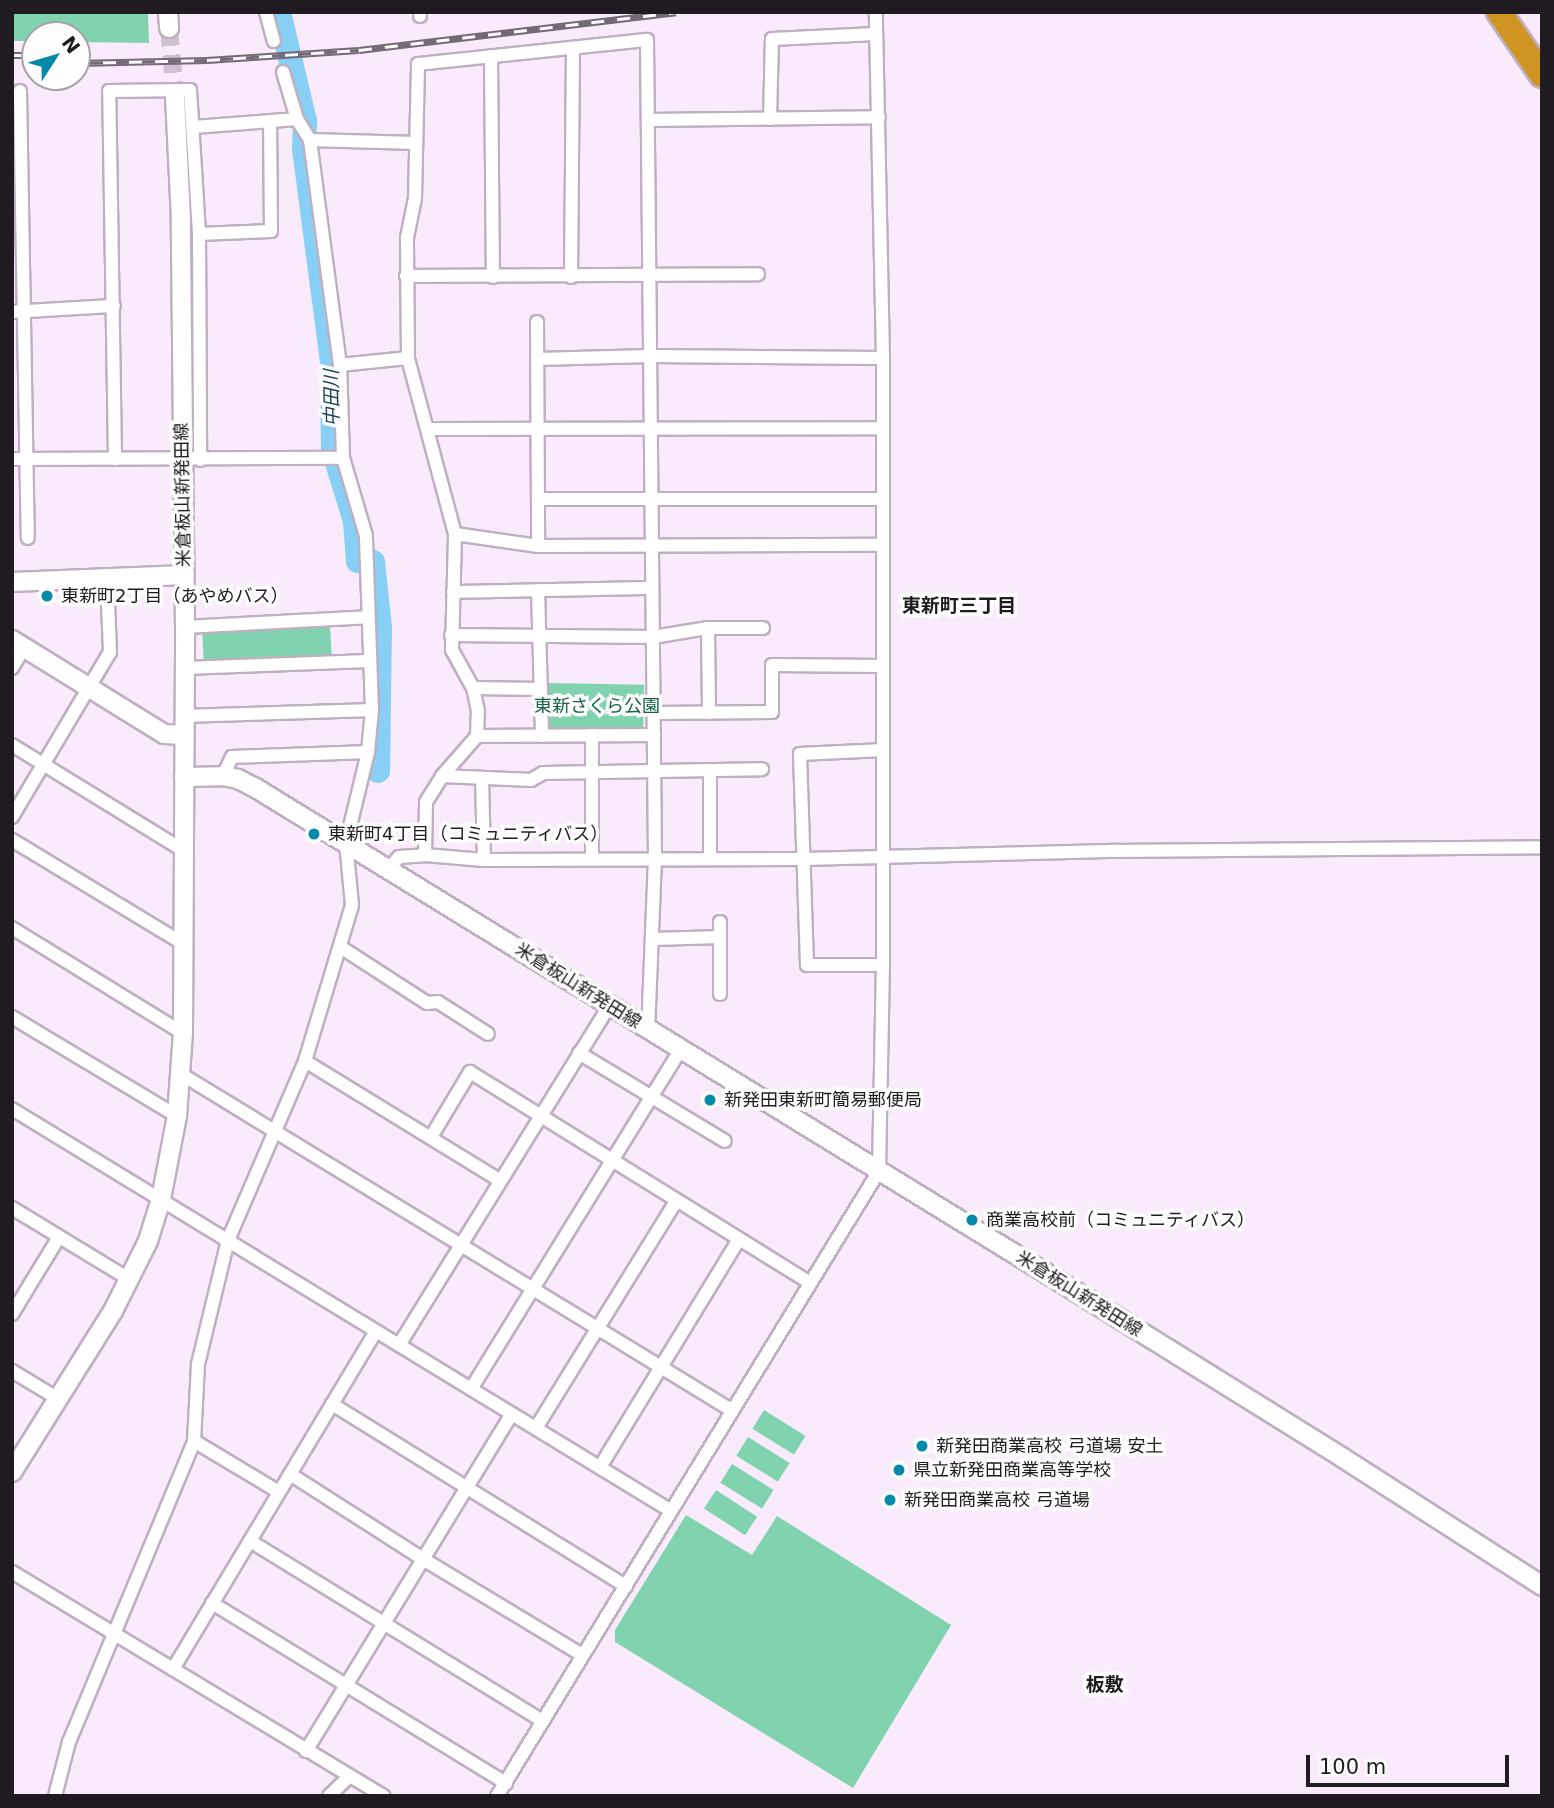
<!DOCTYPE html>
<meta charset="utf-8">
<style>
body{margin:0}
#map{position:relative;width:1554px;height:1808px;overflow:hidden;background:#f9eafc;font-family:"DejaVu Sans","Noto Sans JP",sans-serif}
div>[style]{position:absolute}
.green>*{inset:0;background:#81d3af;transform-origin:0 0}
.river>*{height:24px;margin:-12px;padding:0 12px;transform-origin:12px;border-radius:12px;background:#88cff5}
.secondary-tunnel>*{height:18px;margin-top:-9px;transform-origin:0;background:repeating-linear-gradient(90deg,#cec1d0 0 18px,transparent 0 27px)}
.roads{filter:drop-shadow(2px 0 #beb0c1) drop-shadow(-2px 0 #beb0c1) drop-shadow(0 2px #beb0c1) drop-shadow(0 -2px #beb0c1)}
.street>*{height:12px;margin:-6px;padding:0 6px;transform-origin:6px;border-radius:6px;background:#fff}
.secondary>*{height:18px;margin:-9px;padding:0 9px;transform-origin:9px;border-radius:9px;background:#fff}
.highway>*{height:24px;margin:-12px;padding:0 12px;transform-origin:12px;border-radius:12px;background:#d09423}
.rail>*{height:7px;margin-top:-3.5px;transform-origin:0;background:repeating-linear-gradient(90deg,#fdfdfd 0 13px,#736a75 0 26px);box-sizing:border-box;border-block:2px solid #736a75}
.dots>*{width:19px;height:19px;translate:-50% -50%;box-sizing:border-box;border:4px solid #fdfdfd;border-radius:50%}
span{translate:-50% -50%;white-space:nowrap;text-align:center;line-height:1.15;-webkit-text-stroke:7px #fdfdfd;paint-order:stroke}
.street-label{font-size:18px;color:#201b21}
.poi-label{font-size:18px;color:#201b21}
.left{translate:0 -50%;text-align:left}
.park-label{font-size:18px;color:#146147}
.water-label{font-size:19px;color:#194255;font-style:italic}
.neighbourhood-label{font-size:19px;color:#201b21;font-weight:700}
.frame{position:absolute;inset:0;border:14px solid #201b21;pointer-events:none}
.north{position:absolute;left:21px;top:21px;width:70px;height:70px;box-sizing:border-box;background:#fdfdfd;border:2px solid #a5a3a5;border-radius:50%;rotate:53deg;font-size:19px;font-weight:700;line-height:28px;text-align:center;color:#201b21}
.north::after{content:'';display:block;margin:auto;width:24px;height:32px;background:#038aaa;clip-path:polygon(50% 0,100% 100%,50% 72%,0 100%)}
.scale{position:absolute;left:1306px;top:1755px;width:203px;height:32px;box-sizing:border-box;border:4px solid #201b21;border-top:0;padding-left:9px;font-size:21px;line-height:24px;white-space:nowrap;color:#201b21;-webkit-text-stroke:5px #fdfdfd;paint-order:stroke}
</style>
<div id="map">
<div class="green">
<i style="clip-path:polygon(12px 12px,148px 12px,149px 43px,77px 42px,77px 35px,35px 35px,35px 41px,12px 41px)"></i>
<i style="left:330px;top:625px;width:33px;height:128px;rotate:87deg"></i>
<i style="left:548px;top:683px;width:96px;height:46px;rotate:1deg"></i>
<i style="left:764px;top:1410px;width:49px;height:22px;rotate:32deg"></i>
<i style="left:748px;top:1437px;width:49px;height:22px;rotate:32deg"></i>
<i style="left:732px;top:1464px;width:49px;height:22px;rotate:32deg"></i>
<i style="left:716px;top:1490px;width:49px;height:22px;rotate:33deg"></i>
<i style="clip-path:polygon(686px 1515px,752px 1555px,777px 1516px,951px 1625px,853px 1788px,615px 1642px,615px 1630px)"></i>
</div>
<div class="river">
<i style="left:279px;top:12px;width:112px;rotate:76.6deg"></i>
<i style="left:305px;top:121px;width:28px;rotate:92deg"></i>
<i style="left:304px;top:149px;width:214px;rotate:82.5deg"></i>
<i style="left:332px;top:361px;width:89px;rotate:89.4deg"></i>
<i style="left:333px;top:450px;width:74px;rotate:72.8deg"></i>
<i style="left:355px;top:521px;width:40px;rotate:85.7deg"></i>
<i style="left:358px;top:561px;width:15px;rotate:4deg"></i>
<i style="left:373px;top:562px;width:66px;rotate:83.9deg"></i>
<i style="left:380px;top:628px;width:143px;rotate:90.8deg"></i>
</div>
<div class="secondary-tunnel">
<i style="left:169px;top:28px;width:67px;rotate:84.9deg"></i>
</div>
<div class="roads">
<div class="street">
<i style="left:266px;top:12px;width:30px;rotate:75deg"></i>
<i style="left:420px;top:12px;width:4px;rotate:90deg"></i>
<i style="left:491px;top:56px;width:221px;rotate:89.5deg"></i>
<i style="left:20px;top:91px;width:447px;rotate:89deg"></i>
<i style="left:770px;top:119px;width:80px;rotate:-88.6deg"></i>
<i style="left:772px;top:39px;width:103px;rotate:-2.8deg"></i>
<i style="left:648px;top:120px;width:231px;rotate:-0.7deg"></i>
<i style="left:194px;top:127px;width:103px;rotate:-4.4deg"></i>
<i style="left:310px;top:140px;width:106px;rotate:1.6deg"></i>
<i style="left:199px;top:234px;width:72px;rotate:-2.4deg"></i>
<i style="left:271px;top:231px;width:109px;rotate:-90.5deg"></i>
<i style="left:406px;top:276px;width:352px;rotate:-0.3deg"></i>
<i style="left:571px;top:277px;width:229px;rotate:-89.5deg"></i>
<i style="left:12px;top:312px;width:102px;rotate:-3.4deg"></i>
<i style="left:537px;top:322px;width:224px;rotate:89.7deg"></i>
<i style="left:537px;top:359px;width:113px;rotate:-1.5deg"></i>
<i style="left:650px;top:356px;width:233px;rotate:0.5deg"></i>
<i style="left:340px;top:365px;width:68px;rotate:-5.9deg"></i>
<i style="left:427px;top:429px;width:456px;rotate:-0.1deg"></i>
<i style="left:12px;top:459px;width:331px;rotate:-0.2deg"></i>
<i style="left:115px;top:459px;width:368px;rotate:-90.9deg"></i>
<i style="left:109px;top:91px;width:81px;rotate:-0.7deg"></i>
<i style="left:190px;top:90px;width:144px;rotate:86.4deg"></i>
<i style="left:199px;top:234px;width:226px;rotate:89.7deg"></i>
<i style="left:538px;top:499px;width:345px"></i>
<i style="left:455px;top:534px;width:84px;rotate:8.2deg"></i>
<i style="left:538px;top:546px;width:345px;rotate:-0.2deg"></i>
<i style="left:538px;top:590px;width:146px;rotate:88.4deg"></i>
<i style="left:453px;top:592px;width:199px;rotate:-1.2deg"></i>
<i style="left:185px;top:627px;width:182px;rotate:-3.1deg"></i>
<i style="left:708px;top:628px;width:85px;rotate:89.3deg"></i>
<i style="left:451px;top:635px;width:202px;rotate:0.6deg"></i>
<i style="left:653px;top:637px;width:56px;rotate:-9.3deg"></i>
<i style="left:708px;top:628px;width:55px"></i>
<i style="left:12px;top:668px;width:23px;rotate:-59deg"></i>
<i style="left:185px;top:668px;width:183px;rotate:-2.2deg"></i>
<i style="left:473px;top:688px;width:68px;rotate:0.8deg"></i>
<i style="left:654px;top:713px;width:118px;rotate:-0.5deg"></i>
<i style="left:772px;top:712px;width:47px;rotate:-90deg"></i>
<i style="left:772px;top:665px;width:111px;rotate:0.5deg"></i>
<i style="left:183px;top:716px;width:189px;rotate:-1.8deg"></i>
<i style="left:592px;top:735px;width:124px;rotate:90deg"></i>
<i style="left:477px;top:736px;width:177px;rotate:-0.3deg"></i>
<i style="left:12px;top:745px;width:202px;rotate:31.6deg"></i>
<i style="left:710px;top:770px;width:86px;rotate:90deg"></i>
<i style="left:223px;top:776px;width:21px;rotate:-65deg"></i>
<i style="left:232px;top:757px;width:136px;rotate:-2.1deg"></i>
<i style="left:442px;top:776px;width:89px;rotate:2.6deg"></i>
<i style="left:531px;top:780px;width:14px;rotate:-30deg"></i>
<i style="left:543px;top:773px;width:219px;rotate:-1deg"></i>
<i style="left:482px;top:778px;width:82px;rotate:88.6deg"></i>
<i style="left:12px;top:817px;width:192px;rotate:-59.3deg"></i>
<i style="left:110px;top:652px;width:74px;rotate:-92.3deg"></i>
<i style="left:12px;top:840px;width:201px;rotate:31.2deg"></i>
<i style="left:425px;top:855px;width:53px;rotate:-88.9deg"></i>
<i style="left:426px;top:802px;width:31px;rotate:-58deg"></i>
<i style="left:442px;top:776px;width:53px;rotate:-48.8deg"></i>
<i style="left:477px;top:736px;width:25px;rotate:-88deg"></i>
<i style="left:478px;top:711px;width:24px;rotate:-102deg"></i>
<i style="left:473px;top:688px;width:43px;rotate:-118.9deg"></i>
<i style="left:452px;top:650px;width:116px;rotate:-88.5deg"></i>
<i style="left:455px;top:534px;width:182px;rotate:-105deg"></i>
<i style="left:408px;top:358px;width:120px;rotate:-90.5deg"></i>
<i style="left:407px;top:238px;width:41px;rotate:-78.7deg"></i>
<i style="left:415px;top:198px;width:134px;rotate:-88.7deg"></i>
<i style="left:418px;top:64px;width:230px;rotate:-6deg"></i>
<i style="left:647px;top:40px;width:818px;rotate:89.44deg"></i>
<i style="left:655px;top:858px;width:172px;rotate:92.3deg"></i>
<i style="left:388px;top:869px;width:16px;rotate:-47deg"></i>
<i style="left:399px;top:857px;width:26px;rotate:-4deg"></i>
<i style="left:425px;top:855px;width:59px;rotate:4.8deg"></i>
<i style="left:484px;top:860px;width:320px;rotate:-0.2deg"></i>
<i style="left:804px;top:859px;width:313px;rotate:-1.5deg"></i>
<i style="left:1117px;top:851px;width:425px;rotate:-0.5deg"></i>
<i style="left:720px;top:922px;width:72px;rotate:90deg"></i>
<i style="left:12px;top:928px;width:201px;rotate:31.6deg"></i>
<i style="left:653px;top:939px;width:67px;rotate:-1.7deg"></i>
<i style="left:342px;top:948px;width:101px;rotate:32.9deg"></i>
<i style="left:427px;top:1003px;width:11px;rotate:-5deg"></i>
<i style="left:438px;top:1002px;width:59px;rotate:32.6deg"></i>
<i style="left:883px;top:965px;width:76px;rotate:180deg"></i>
<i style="left:807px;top:965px;width:211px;rotate:-91.9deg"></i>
<i style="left:800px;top:754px;width:83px;rotate:-2.8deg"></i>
<i style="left:12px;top:1017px;width:192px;rotate:31deg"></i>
<i style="left:579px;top:1053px;width:170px;rotate:31.1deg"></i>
<i style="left:305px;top:1061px;width:228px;rotate:31.5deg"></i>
<i style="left:181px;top:1074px;width:645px;rotate:31.42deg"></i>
<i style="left:12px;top:1109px;width:772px;rotate:31.38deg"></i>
<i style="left:431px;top:1137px;width:76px;rotate:-59deg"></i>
<i style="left:470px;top:1072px;width:399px;rotate:31.8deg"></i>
<i style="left:12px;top:1208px;width:137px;rotate:31.3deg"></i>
<i style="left:12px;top:1314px;width:90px;rotate:-58.6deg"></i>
<i style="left:399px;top:1345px;width:399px;rotate:-58.2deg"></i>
<i style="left:12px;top:1371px;width:52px;rotate:31deg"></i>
<i style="left:471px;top:1389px;width:398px;rotate:-58.3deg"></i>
<i style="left:332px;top:1404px;width:346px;rotate:31.8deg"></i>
<i style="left:536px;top:1428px;width:267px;rotate:-58.3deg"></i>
<i style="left:194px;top:1441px;width:99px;rotate:31deg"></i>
<i style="left:600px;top:1467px;width:267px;rotate:-58.6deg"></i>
<i style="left:290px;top:1474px;width:158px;rotate:32.6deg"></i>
<i style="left:423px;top:1559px;width:186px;rotate:31.1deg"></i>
<i style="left:250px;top:1541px;width:344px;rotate:31.6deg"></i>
<i style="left:12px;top:1572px;width:434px;rotate:31.1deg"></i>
<i style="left:212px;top:1603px;width:345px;rotate:31.5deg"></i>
<i style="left:173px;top:1669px;width:394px;rotate:-59deg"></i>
<i style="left:306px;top:1751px;width:395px;rotate:-58.6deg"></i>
<i style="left:55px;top:1796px;width:56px;rotate:-75.5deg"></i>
<i style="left:69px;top:1742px;width:326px;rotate:-67.4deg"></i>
<i style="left:194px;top:1441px;width:77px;rotate:-87deg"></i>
<i style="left:198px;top:1364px;width:128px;rotate:-76.4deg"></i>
<i style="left:228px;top:1240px;width:195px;rotate:-66.7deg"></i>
<i style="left:305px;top:1061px;width:163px;rotate:-73.2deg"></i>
<i style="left:352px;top:905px;width:62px;rotate:-95.5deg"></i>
<i style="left:346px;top:843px;width:94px;rotate:-76.4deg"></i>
<i style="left:368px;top:752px;width:42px;rotate:-84.6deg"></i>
<i style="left:372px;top:710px;width:174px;rotate:-92deg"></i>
<i style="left:366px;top:536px;width:81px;rotate:-106.4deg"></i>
<i style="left:343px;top:458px;width:93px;rotate:-91.8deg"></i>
<i style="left:340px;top:365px;width:227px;rotate:-97.6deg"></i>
<i style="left:310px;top:140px;width:25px;rotate:-122deg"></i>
<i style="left:297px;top:119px;width:49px;rotate:-106.6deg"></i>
<i style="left:329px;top:1796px;width:28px;rotate:-44deg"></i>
<i style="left:497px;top:1796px;width:732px;rotate:-58.57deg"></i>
<i style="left:879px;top:1171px;width:206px;rotate:-88.9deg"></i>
<i style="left:883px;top:965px;width:607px;rotate:-90deg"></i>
<i style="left:883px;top:358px;width:346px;rotate:-91.2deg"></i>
</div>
<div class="secondary">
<i style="left:168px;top:12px;width:16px;rotate:86deg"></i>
<i style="left:12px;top:582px;width:173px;rotate:-2.3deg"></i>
<i style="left:12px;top:640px;width:179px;rotate:31.7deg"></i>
<i style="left:164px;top:734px;width:19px;rotate:3deg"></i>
<i style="left:184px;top:777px;width:39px;rotate:-1deg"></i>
<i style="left:223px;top:776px;width:15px;rotate:11deg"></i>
<i style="left:238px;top:779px;width:18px;rotate:27deg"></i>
<i style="left:254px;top:787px;width:939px;rotate:31.54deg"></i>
<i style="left:1054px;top:1278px;width:340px;rotate:31.9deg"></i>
<i style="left:1343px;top:1458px;width:237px;rotate:32.7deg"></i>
<i style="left:12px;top:1472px;width:190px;rotate:-57.9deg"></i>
<i style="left:113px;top:1311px;width:78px;rotate:-63.4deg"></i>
<i style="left:148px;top:1241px;width:44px;rotate:-72.8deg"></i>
<i style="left:161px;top:1199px;width:85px;rotate:-79.1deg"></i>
<i style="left:177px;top:1116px;width:83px;rotate:-85.9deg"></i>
<i style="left:183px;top:1033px;width:406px;rotate:-89.7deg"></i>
<i style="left:185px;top:627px;width:408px;rotate:-90.6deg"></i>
<i style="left:181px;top:219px;width:124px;rotate:-92.8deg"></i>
</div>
<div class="highway">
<i style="left:1499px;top:12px;width:76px;rotate:55.7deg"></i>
</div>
</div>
<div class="rail">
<i style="left:12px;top:55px;width:23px"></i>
<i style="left:77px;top:63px;width:130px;rotate:-1.3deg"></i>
<i style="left:207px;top:60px;width:152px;rotate:-3.8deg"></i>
<i style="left:359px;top:50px;width:319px;rotate:-6.8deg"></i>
</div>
<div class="dots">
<i style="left:47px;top:596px;background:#038aaa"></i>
<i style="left:314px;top:834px;background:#038aaa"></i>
<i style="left:710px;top:1100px;background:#038aaa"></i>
<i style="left:972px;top:1220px;background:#038aaa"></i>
<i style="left:922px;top:1446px;background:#038aaa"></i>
<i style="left:899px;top:1470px;background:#038aaa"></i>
<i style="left:890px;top:1500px;background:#038aaa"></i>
</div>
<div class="street-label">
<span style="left:183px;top:495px;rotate:-91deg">米倉板山新発田線</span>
<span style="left:578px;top:986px;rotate:32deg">米倉板山新発田線</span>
<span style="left:1079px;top:1294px;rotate:32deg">米倉板山新発田線</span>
</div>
<div class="poi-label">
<span class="left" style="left:61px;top:596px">東新町2丁目（あやめバス）</span>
<span class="left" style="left:328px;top:834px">東新町4丁目（コミュニティバス）</span>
<span class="left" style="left:724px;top:1100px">新発田東新町簡易郵便局</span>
<span class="left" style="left:986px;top:1220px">商業高校前（コミュニティバス）</span>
<span class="left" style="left:936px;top:1446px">新発田商業高校 弓道場 安土</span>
<span class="left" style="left:913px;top:1470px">県立新発田商業高等学校</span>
<span class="left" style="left:904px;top:1500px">新発田商業高校 弓道場</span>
</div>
<div class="park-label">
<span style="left:597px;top:706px">東新さくら公園</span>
</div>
<div class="water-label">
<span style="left:332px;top:398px;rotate:-91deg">中田川</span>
</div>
<div class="neighbourhood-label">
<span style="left:959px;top:606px">東新町三丁目</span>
<span style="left:1105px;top:1685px">板敷</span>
</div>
<div class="frame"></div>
<div class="north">N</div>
<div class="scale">100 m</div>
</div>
